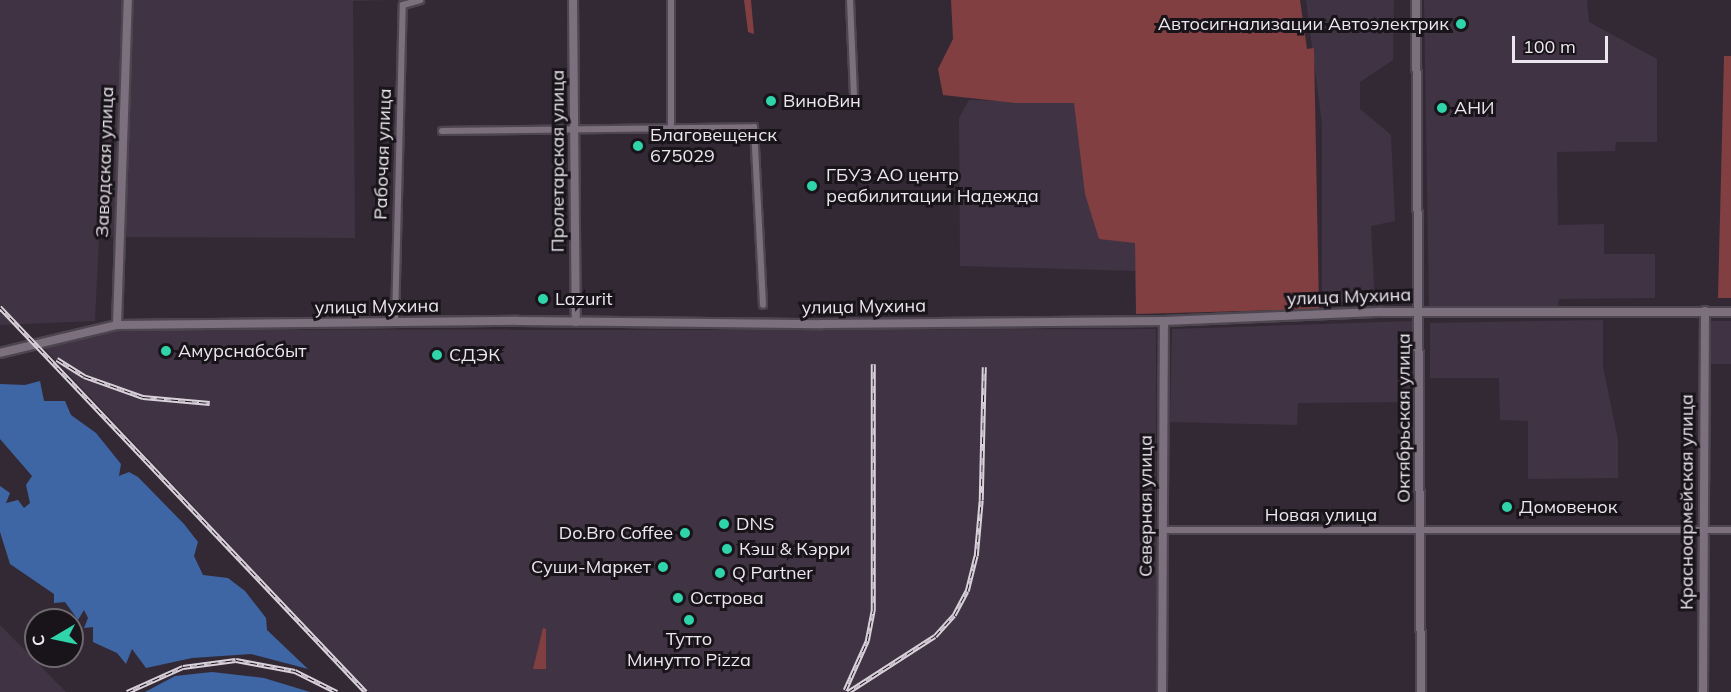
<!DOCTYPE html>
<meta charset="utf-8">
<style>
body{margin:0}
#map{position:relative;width:1731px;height:692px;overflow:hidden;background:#332935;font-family:Mulish,sans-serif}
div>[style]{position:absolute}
.built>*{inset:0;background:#403343;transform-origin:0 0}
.green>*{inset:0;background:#813f41}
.water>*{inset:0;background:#3e66a5}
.roads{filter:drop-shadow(2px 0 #4d454f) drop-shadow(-2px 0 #4d454f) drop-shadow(0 2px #4d454f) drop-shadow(0 -2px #4d454f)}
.street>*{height:6px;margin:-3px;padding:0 3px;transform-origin:3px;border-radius:3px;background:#7c707e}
.secondary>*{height:8px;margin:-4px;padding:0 4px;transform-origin:4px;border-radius:4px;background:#7c707e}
.rail>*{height:4.5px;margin-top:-2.25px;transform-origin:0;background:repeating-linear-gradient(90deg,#181419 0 7px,#d9d2db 0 14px);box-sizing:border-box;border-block:2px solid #d9d2db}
.dots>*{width:16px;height:16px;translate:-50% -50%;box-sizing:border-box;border:3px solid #181419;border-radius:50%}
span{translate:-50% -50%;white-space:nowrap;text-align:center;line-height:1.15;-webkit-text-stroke:6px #181419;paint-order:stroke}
.poi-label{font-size:18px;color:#ece6ee}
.right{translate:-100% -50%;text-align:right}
.left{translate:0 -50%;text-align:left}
.street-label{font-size:18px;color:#ece6ee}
.north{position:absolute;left:24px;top:608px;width:60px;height:60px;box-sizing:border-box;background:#181419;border:2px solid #6d686e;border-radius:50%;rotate:261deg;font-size:16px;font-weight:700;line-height:24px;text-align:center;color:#ece6ee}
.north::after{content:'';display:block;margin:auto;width:21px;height:27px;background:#2fd4aa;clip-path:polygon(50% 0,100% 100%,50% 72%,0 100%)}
.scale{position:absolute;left:1512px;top:36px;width:96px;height:27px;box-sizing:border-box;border:3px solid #ece6ee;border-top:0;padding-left:8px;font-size:18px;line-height:21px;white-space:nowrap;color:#ece6ee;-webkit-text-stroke:4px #181419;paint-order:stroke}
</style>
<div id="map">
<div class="built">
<i style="clip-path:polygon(0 0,392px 0,353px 1px,355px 238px,99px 237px,95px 321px,0 325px)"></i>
<i style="clip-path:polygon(1306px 0,1394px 0,1393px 60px,1360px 82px,1360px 109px,1391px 135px,1395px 221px,1371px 226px,1375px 303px,1322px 302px,1322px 124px)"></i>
<i style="clip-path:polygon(1424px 0,1587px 0,1589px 22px,1657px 59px,1657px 142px,1616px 142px,1615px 151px,1557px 152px,1558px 225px,1604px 224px,1604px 254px,1655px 254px,1655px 298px,1559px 299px,1558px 307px,1429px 308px)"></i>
<i style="clip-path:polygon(969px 100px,1074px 103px,1135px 242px,1136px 271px,960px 266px,959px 118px)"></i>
<i style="clip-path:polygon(1603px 320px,1603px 367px,1618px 440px,1618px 478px,1528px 479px,1528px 421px,1500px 420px,1499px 378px,1430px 378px,1430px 323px)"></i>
<i style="clip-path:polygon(1414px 321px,1413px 402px,1298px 403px,1297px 425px,1170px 422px,1172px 329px)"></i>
<i style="left:1731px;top:321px;width:43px;height:22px;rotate:90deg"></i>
<i style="clip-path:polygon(1156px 329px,1156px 692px,369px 692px,43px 347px,114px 330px)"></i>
<i style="clip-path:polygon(0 625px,66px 692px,0 692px)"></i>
</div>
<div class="green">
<i style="clip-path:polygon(744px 0,751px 0,754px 34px,748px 32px)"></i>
<i style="clip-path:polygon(951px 0,1300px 0,1307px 49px,1314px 48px,1319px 309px,1136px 314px,1135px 243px,1099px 239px,1085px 194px,1074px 103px,1015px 103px,943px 95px,938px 69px,953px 39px)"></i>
<i style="clip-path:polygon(1724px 56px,1731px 56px,1731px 298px,1718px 298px)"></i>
<i style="clip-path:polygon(543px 628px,546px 629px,546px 669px,533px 669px)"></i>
</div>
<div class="water">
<i style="clip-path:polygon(40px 381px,44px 401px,65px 401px,71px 415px,96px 433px,121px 464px,119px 476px,129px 472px,138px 477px,184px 524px,198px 542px,194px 556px,203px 575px,228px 578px,245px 591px,266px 618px,267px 630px,308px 669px,251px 654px,192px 658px,146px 668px,132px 649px,126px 664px,117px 653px,93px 642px,93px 627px,84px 628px,88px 618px,84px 610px,78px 620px,65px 602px,54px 603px,54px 594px,10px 564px,0 532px,0 486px,10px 493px,6px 503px,18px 500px,24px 508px,30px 503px,26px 485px,32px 476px,0 439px,0 384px,25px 385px)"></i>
<i style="clip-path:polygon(212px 672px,264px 678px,310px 692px,145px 692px,175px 676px)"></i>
</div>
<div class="roads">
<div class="street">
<i style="left:850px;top:0;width:94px;rotate:87.6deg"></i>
<i style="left:671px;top:128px;width:128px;rotate:-90deg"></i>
<i style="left:442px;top:131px;width:312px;rotate:-0.7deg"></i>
<i style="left:754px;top:127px;width:178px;rotate:87.1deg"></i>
<i style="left:395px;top:322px;width:317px;rotate:-88.6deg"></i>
<i style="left:403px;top:5px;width:18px;rotate:-16deg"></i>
<i style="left:1163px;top:530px;width:568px"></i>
</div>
<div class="secondary">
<i style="left:573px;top:0;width:322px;rotate:89.5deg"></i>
<i style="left:1416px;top:0;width:692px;rotate:89.59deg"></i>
<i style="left:117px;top:325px;width:325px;rotate:-88.1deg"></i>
<i style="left:0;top:353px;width:120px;rotate:-13.5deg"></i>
<i style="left:117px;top:325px;width:401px;rotate:-0.6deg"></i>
<i style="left:518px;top:321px;width:304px;rotate:0.6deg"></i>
<i style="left:822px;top:324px;width:342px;rotate:-0.5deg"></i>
<i style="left:1164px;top:321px;width:218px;rotate:-2.4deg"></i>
<i style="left:1382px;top:312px;width:349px"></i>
<i style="left:1162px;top:692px;width:371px;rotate:-89.7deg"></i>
<i style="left:1703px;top:692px;width:381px;rotate:-89.7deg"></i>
</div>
</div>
<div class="rail">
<i style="left:0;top:307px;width:531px;rotate:46.45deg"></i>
<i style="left:57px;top:359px;width:32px;rotate:32deg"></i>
<i style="left:84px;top:376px;width:63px;rotate:19.6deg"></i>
<i style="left:143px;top:397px;width:67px;rotate:5.1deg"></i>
<i style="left:845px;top:690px;width:54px;rotate:-65.8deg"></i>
<i style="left:867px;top:641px;width:32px;rotate:-79deg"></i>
<i style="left:873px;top:610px;width:246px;rotate:-90deg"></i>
<i style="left:127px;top:692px;width:61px;rotate:-24.1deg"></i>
<i style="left:183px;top:667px;width:53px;rotate:-7.5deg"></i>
<i style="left:236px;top:660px;width:60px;rotate:10.6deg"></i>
<i style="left:295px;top:671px;width:47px;rotate:26.6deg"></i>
<i style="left:848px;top:692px;width:103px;rotate:-32.8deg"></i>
<i style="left:935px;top:636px;width:28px;rotate:-48deg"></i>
<i style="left:954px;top:615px;width:27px;rotate:-62deg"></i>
<i style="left:967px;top:591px;width:36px;rotate:-76deg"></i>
<i style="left:976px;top:556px;width:56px;rotate:-84.9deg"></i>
<i style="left:981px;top:500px;width:133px;rotate:-88.7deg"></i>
</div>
<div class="dots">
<i style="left:1461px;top:24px;background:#2fd4aa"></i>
<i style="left:771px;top:101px;background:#2fd4aa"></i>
<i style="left:1442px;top:108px;background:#2fd4aa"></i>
<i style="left:638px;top:146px;background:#2fd4aa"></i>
<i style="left:812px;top:186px;background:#2fd4aa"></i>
<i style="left:543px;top:299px;background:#2fd4aa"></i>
<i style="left:166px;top:351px;background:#2fd4aa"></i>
<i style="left:437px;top:355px;background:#2fd4aa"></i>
<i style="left:1507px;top:507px;background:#2fd4aa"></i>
<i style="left:724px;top:524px;background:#2fd4aa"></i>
<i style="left:685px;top:533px;background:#2fd4aa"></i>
<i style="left:727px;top:549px;background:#2fd4aa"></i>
<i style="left:663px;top:567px;background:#2fd4aa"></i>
<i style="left:720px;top:573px;background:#2fd4aa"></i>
<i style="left:678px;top:598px;background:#2fd4aa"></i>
<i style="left:689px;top:620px;background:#2fd4aa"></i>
</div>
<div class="poi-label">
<span class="right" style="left:1449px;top:24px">Автосигнализации Автоэлектрик</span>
<span class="left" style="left:783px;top:101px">ВиноВин</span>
<span class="left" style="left:1454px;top:108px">АНИ</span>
<span class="left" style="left:650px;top:146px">Благовещенск<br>675029</span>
<span class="left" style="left:826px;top:186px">ГБУЗ АО центр<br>реабилитации Надежда</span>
<span class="left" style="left:555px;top:299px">Lazurit</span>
<span class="left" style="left:178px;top:351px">Амурснабсбыт</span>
<span class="left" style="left:449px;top:355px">СДЭК</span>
<span class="left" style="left:1519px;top:507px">Домовенок</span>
<span class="left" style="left:736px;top:524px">DNS</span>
<span class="right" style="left:673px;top:533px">Do.Bro Coffee</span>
<span class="left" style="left:739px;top:549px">Кэш &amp; Кэрри</span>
<span class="right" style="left:651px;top:567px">Суши-Маркет</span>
<span class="left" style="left:732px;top:573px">Q Partner</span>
<span class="left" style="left:690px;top:598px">Острова</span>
<span style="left:689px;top:650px">Тутто<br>Минутто Pizza</span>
</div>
<div class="street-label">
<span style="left:383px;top:154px;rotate:-88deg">Рабочая улица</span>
<span style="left:558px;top:161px;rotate:-90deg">Пролетарская улица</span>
<span style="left:105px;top:162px;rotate:-88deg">Заводская улица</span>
<span style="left:1349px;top:297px;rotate:-2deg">улица Мухина</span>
<span style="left:377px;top:307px;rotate:-1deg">улица Мухина</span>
<span style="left:864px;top:307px;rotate:-1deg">улица Мухина</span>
<span style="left:1404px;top:418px;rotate:-90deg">Октябрьская улица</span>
<span style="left:1687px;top:502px;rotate:-90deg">Красноармейская улица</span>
<span style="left:1146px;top:506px;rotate:-90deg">Северная улица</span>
<span style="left:1321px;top:515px">Новая улица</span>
</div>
<div class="north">С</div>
<div class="scale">100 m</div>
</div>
